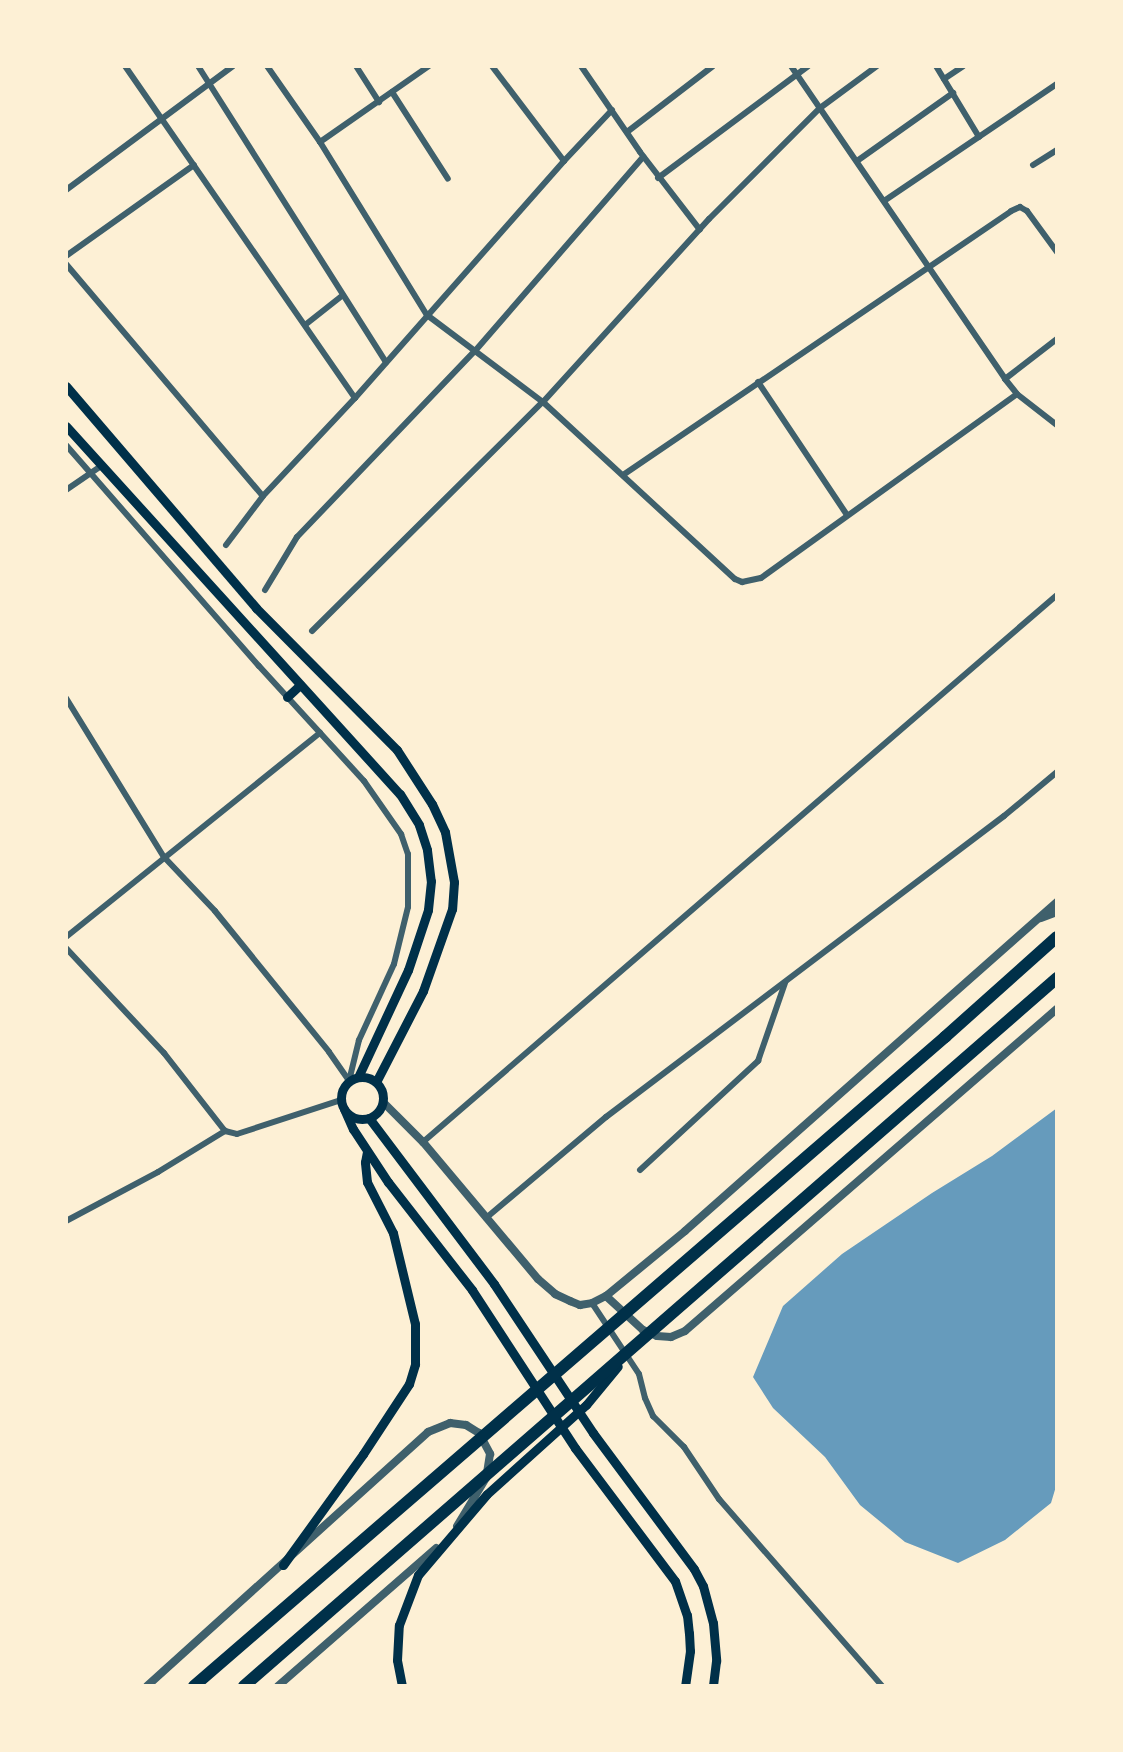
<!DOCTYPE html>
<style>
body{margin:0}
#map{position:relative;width:1123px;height:1752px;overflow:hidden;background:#fdf0d5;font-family:Arial,sans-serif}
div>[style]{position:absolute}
.water>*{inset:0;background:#669bbc}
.minor>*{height:6px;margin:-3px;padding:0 3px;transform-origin:3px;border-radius:3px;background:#3f606c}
.tertiary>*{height:8px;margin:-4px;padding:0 4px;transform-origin:4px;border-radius:4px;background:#3f606c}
.secondary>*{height:9px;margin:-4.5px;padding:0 4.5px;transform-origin:4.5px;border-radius:4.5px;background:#003049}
.secondary>.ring{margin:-4.5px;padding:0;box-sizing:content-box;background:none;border:9px solid #003049;border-radius:50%}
.motorway>*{height:12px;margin:-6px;padding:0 6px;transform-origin:6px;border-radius:6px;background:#003049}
span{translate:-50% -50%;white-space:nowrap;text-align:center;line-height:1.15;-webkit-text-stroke:6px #fdf0d5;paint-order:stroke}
.frame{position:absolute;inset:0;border:68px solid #fdf0d5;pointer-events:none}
</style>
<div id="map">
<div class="water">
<i style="clip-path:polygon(1057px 1108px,1057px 1483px,1051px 1503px,1005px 1540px,958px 1563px,905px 1542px,860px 1505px,825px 1457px,773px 1408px,753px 1377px,783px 1306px,842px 1254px,932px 1193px,992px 1156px)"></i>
</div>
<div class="minor">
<i style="left:125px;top:66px;width:404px;rotate:55.3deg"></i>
<i style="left:198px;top:66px;width:351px;rotate:57.6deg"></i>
<i style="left:267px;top:66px;width:93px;rotate:55.1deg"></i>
<i style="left:320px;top:142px;width:203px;rotate:58.3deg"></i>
<i style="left:427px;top:315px;width:145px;rotate:36.9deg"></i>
<i style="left:543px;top:402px;width:261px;rotate:42.7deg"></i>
<i style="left:735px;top:579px;width:8px;rotate:23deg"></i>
<i style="left:742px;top:582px;width:19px;rotate:-12deg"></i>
<i style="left:761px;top:578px;width:315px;rotate:-35.7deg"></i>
<i style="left:356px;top:66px;width:43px;rotate:57.4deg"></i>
<i style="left:581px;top:66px;width:104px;rotate:55.5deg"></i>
<i style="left:640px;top:152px;width:98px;rotate:52.4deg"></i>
<i style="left:791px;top:66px;width:379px;rotate:55.6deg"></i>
<i style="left:1005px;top:379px;width:19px;rotate:51deg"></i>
<i style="left:1017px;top:394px;width:51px;rotate:37.8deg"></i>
<i style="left:936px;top:66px;width:83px;rotate:58.8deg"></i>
<i style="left:944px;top:79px;width:23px;rotate:-34deg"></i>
<i style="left:392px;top:92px;width:103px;rotate:57.2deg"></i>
<i style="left:627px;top:132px;width:108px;rotate:-37.5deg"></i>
<i style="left:320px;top:142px;width:133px;rotate:-34.9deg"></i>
<i style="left:564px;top:161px;width:70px;rotate:-46.7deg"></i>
<i style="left:857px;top:161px;width:118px;rotate:-35.3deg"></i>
<i style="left:1033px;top:165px;width:28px;rotate:-32deg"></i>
<i style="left:658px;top:178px;width:187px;rotate:-36.7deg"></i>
<i style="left:66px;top:190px;width:208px;rotate:-36.6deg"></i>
<i style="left:884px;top:201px;width:209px;rotate:-34.1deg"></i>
<i style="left:66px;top:256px;width:157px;rotate:-35.4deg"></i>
<i style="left:66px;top:264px;width:304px;rotate:49.7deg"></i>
<i style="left:305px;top:325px;width:48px;rotate:-38.3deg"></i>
<i style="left:1005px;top:379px;width:66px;rotate:-37.6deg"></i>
<i style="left:758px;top:382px;width:160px;rotate:56.2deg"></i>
<i style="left:66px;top:445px;width:293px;rotate:48.9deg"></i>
<i style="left:259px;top:666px;width:156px;rotate:47.6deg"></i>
<i style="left:364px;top:781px;width:65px;rotate:55.1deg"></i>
<i style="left:401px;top:834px;width:21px;rotate:71deg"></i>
<i style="left:408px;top:854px;width:53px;rotate:90deg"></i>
<i style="left:408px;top:907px;width:59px;rotate:103.8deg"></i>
<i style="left:394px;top:964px;width:84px;rotate:114.7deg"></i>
<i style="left:359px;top:1040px;width:42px;rotate:103.7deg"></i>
<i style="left:623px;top:475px;width:469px;rotate:-34.2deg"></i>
<i style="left:1011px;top:211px;width:10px;rotate:-24deg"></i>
<i style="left:1020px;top:207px;width:8px;rotate:30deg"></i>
<i style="left:1027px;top:211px;width:51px;rotate:53.8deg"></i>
<i style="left:66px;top:490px;width:42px;rotate:-34.4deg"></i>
<i style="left:226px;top:545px;width:61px;rotate:-52.9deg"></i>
<i style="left:263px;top:496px;width:134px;rotate:-46.8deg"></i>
<i style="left:355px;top:398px;width:316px;rotate:-48.6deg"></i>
<i style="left:564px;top:161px;width:119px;rotate:-127.2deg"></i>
<i style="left:265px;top:590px;width:62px;rotate:-58.9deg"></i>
<i style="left:297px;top:537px;width:257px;rotate:-46.3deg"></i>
<i style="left:475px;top:351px;width:257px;rotate:-49.1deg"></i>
<i style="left:312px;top:631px;width:325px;rotate:-44.8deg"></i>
<i style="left:543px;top:402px;width:247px;rotate:-47.8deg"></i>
<i style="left:709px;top:219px;width:157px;rotate:-45deg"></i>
<i style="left:820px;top:108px;width:71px;rotate:-36.4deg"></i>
<i style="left:66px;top:698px;width:187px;rotate:58.4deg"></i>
<i style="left:164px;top:857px;width:74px;rotate:46.6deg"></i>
<i style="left:215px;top:911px;width:181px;rotate:51deg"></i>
<i style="left:329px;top:1052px;width:35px;rotate:55deg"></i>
<i style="left:66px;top:937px;width:326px;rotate:-38.8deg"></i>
<i style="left:66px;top:948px;width:144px;rotate:47deg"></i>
<i style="left:164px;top:1053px;width:99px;rotate:52deg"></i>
<i style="left:225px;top:1131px;width:12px;rotate:14deg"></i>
<i style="left:237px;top:1134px;width:109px;rotate:-18.1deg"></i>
<i style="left:423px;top:1142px;width:837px;rotate:-40.79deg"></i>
<i style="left:640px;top:1170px;width:161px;rotate:-42.7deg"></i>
<i style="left:758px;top:1061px;width:83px;rotate:-70.9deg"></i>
<i style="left:486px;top:1218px;width:157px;rotate:-40.1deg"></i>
<i style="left:606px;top:1117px;width:499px;rotate:-37.1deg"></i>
<i style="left:1004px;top:816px;width:69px;rotate:-39.7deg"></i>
<i style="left:66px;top:1221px;width:104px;rotate:-28deg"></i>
<i style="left:158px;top:1172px;width:79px;rotate:-31.5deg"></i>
<i style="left:592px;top:1303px;width:85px;rotate:56.5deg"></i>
<i style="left:639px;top:1374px;width:25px;rotate:76deg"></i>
<i style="left:645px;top:1398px;width:20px;rotate:66deg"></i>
<i style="left:653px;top:1416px;width:44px;rotate:45deg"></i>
<i style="left:684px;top:1447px;width:63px;rotate:56.1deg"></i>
<i style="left:719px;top:1499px;width:248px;rotate:48.9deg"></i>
</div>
<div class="tertiary">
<i style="left:1041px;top:918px;width:17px;rotate:-21deg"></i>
<i style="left:383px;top:1102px;width:57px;rotate:45deg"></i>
<i style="left:423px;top:1142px;width:179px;rotate:50deg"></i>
<i style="left:538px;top:1279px;width:23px;rotate:41deg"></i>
<i style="left:555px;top:1294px;width:17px;rotate:25deg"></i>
<i style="left:570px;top:1301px;width:11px;rotate:22deg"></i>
<i style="left:580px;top:1305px;width:12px;rotate:-9deg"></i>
<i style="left:592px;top:1303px;width:16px;rotate:-27deg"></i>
<i style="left:606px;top:1296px;width:102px;rotate:-39.4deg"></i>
<i style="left:685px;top:1231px;width:497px;rotate:-41.5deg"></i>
<i style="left:606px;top:1296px;width:50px;rotate:42.6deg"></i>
<i style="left:643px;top:1330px;width:15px;rotate:23deg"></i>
<i style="left:657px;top:1336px;width:14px;rotate:4deg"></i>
<i style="left:671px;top:1337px;width:15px;rotate:-23deg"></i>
<i style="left:685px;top:1331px;width:492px;rotate:-40.9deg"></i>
<i style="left:147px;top:1686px;width:379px;rotate:-42.1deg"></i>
<i style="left:428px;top:1432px;width:24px;rotate:-22deg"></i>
<i style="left:450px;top:1423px;width:16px;rotate:7deg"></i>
<i style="left:466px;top:1425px;width:15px;rotate:32deg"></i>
<i style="left:479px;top:1433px;width:24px;rotate:62deg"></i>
<i style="left:490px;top:1454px;width:24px;rotate:99deg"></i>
<i style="left:486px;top:1478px;width:56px;rotate:121.1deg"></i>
<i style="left:278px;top:1686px;width:210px;rotate:-41.1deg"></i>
</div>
<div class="secondary">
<i style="left:66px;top:386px;width:292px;rotate:49.4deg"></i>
<i style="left:256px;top:608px;width:200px;rotate:45.2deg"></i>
<i style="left:397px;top:750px;width:64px;rotate:57.1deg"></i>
<i style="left:432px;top:804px;width:31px;rotate:65deg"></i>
<i style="left:445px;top:832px;width:51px;rotate:79.8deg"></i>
<i style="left:454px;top:882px;width:27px;rotate:94deg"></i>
<i style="left:452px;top:909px;width:87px;rotate:109.5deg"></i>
<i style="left:423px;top:991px;width:102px;rotate:117.3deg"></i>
<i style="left:66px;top:426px;width:497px;rotate:47.8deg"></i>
<i style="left:400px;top:794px;width:36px;rotate:58deg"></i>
<i style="left:419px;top:825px;width:26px;rotate:72deg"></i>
<i style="left:427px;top:850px;width:31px;rotate:83deg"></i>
<i style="left:431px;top:881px;width:29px;rotate:96deg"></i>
<i style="left:428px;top:910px;width:63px;rotate:108.4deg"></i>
<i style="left:408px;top:970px;width:118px;rotate:115deg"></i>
<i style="left:287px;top:697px;width:18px;rotate:-43deg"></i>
<i class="ring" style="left:341px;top:1077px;width:33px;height:33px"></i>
<i style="left:344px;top:1109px;width:22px;rotate:66deg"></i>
<i style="left:353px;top:1129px;width:64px;rotate:56.6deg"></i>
<i style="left:388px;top:1182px;width:137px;rotate:52.1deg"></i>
<i style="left:472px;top:1290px;width:189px;rotate:56.9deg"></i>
<i style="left:575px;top:1448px;width:166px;rotate:53.1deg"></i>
<i style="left:675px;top:1581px;width:36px;rotate:71deg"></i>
<i style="left:687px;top:1615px;width:18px;rotate:84deg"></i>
<i style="left:689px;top:1633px;width:18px;rotate:87deg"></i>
<i style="left:690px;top:1651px;width:35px;rotate:98deg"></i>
<i style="left:369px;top:1118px;width:208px;rotate:53deg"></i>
<i style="left:494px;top:1284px;width:179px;rotate:56.4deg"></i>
<i style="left:593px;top:1433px;width:169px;rotate:53.4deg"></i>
<i style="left:694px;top:1569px;width:19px;rotate:62deg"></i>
<i style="left:703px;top:1586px;width:38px;rotate:75deg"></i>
<i style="left:713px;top:1623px;width:38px;rotate:85deg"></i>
<i style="left:716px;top:1661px;width:25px;rotate:97deg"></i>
<i style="left:283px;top:1565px;width:137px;rotate:-54.2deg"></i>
<i style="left:363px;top:1454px;width:84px;rotate:-56.7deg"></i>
<i style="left:409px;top:1384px;width:21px;rotate:-73deg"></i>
<i style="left:415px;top:1364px;width:40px;rotate:-90deg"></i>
<i style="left:415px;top:1324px;width:94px;rotate:-103.6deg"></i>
<i style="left:393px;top:1233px;width:57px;rotate:-117deg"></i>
<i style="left:367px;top:1182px;width:20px;rotate:-96deg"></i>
<i style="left:365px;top:1162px;width:10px;rotate:-79deg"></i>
<i style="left:402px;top:1686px;width:26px;rotate:-101deg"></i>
<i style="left:397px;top:1660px;width:35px;rotate:-87deg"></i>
<i style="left:399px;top:1625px;width:53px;rotate:-69.2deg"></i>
<i style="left:418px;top:1575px;width:106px;rotate:-49.6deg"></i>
<i style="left:487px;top:1494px;width:133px;rotate:-42deg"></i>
<i style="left:586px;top:1405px;width:50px;rotate:-50.6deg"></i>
</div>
<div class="motorway">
<i style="left:194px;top:1686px;width:993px;rotate:-40.83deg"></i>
<i style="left:945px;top:1037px;width:150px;rotate:-41.8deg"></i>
<i style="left:244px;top:1686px;width:1078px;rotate:-41.05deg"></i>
</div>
<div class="frame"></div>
</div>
